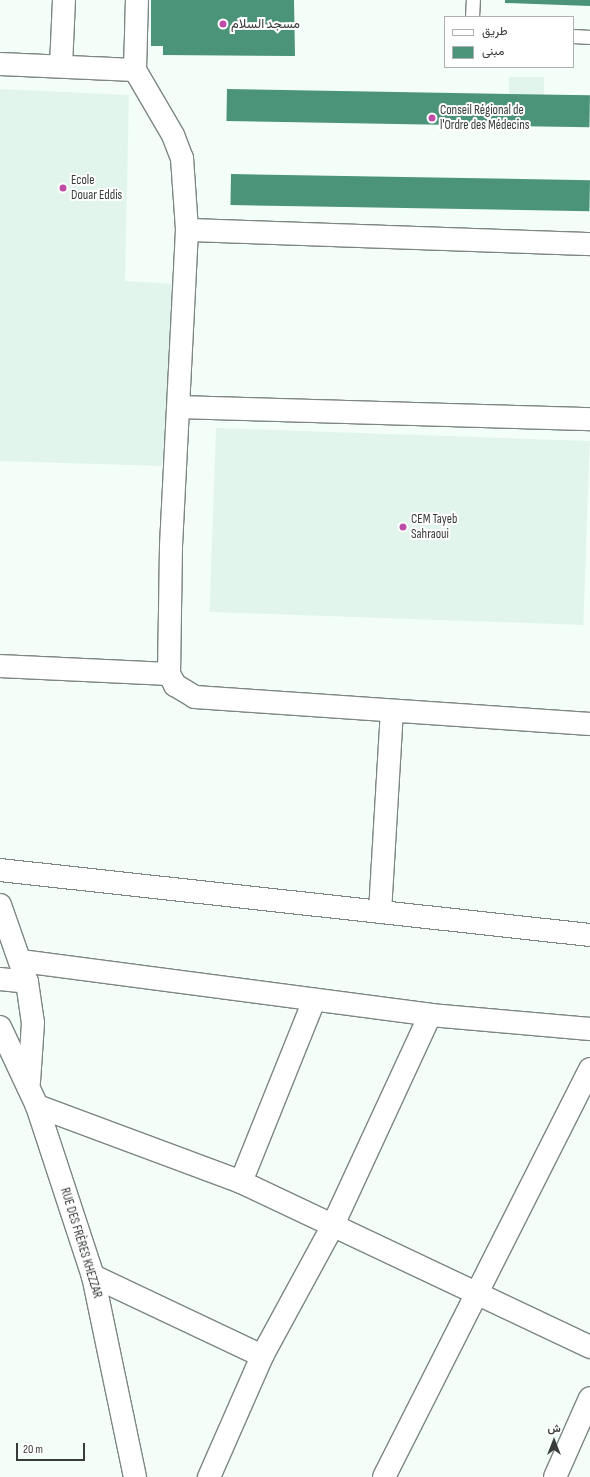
<!DOCTYPE html>
<meta charset="utf-8">
<style>
body{margin:0}
#map{position:relative;width:590px;height:1477px;overflow:hidden;background:#f3fef9;font-family:"Sofia Sans Condensed",Vazirmatn,sans-serif}
div>[style]{position:absolute}
.built>*{inset:0;background:#e2f5ec;transform-origin:0 0}
.building>*{inset:0;background:#4b947a;transform-origin:0 0}
.roads{filter:drop-shadow(1px 0 #7d8682) drop-shadow(-1px 0 #7d8682) drop-shadow(0 1px #7d8682) drop-shadow(0 -1px #7d8682)}
.lane>*{height:13px;margin:-6.5px;padding:0 6.5px;transform-origin:6.5px;border-radius:6.5px;background:#fff}
.street>*{height:22px;margin:-11px;padding:0 11px;transform-origin:11px;border-radius:11px;background:#fff}
.secondary>*{height:22px;margin:-11px;padding:0 11px;transform-origin:11px;border-radius:11px;background:#fff}
.dots>*{width:11px;height:11px;translate:-50% -50%;box-sizing:border-box;border:2px solid #fff;border-radius:50%}
span{translate:-50% -50%;white-space:nowrap;text-align:center;line-height:1.15;-webkit-text-stroke:4px #fff;paint-order:stroke}
.poi-label{font-size:13px;color:#373b39}
.left{translate:0 -50%;text-align:left}
.street-label{font-size:13px;color:#373b39}
.legend{position:absolute;left:444px;top:16px;width:130px;height:52px;box-sizing:border-box;background:#fff;border:1px solid #afb1b0;margin:0;padding:5px 7px;list-style:none;font-size:12px;color:#373b39}
.legend li{display:flex;align-items:center;gap:8px;height:20px}
.legend b{width:20px;border:1px solid #afb1b0}
.north{position:absolute;left:534px;top:1421px;width:40px;height:40px;-webkit-text-stroke:3px #fff;paint-order:stroke;rotate:0deg;font-size:11px;font-weight:700;line-height:16px;text-align:center;color:#373b39}
.north::after{content:'';display:block;margin:auto;width:14px;height:18px;background:#373b39;clip-path:polygon(50% 0,100% 100%,50% 72%,0 100%)}
.scale{position:absolute;left:16px;top:1443px;width:69px;height:18px;box-sizing:border-box;border:2px solid #373b39;border-top:0;padding-left:5px;font-size:12px;line-height:14px;white-space:nowrap;color:#373b39;-webkit-text-stroke:3px #fff;paint-order:stroke}
</style>
<div id="map">
<div class="built">
<i style="left:509px;top:77px;width:35px;height:24px"></i>
<i style="clip-path:polygon(0 89px,129px 95px,125px 281px,176px 284px,162px 466px,0 461px)"></i>
<i style="left:216px;top:428px;width:374px;height:184px;rotate:2deg"></i>
</div>
<div class="building">
<i style="clip-path:polygon(151px 0,294px 0,295px 56px,163px 55px,163px 46px,151px 46px)"></i>
<i style="clip-path:polygon(505px 0,590px 0,590px 6px,505px 3px)"></i>
<i style="left:227px;top:89px;width:363px;height:32px;rotate:1deg"></i>
<i style="left:231px;top:174px;width:359px;height:31px;rotate:1deg"></i>
</div>
<div class="roads">
<div class="lane">
<i style="left:472px;top:17px;width:17px;rotate:-87deg"></i>
<i style="left:573px;top:36px;width:17px;rotate:3deg"></i>
</div>
<div class="street">
<i style="left:0;top:64px;width:135px;rotate:2.5deg"></i>
<i style="left:135px;top:70px;width:75px;rotate:59.7deg"></i>
<i style="left:173px;top:135px;width:25px;rotate:69deg"></i>
<i style="left:182px;top:158px;width:72px;rotate:86deg"></i>
<i style="left:187px;top:230px;width:317px;rotate:92.9deg"></i>
<i style="left:171px;top:547px;width:127px;rotate:90.9deg"></i>
<i style="left:169px;top:674px;width:13px;rotate:61deg"></i>
<i style="left:175px;top:685px;width:23px;rotate:31deg"></i>
<i style="left:195px;top:697px;width:396px;rotate:3.9deg"></i>
<i style="left:61px;top:66px;width:66px;rotate:-87.4deg"></i>
<i style="left:135px;top:70px;width:70px;rotate:-88.4deg"></i>
<i style="left:187px;top:230px;width:403px;rotate:2deg"></i>
<i style="left:180px;top:407px;width:410px;rotate:1.7deg"></i>
<i style="left:0;top:666px;width:169px;rotate:2.7deg"></i>
<i style="left:0;top:870px;width:594px;rotate:6.29deg"></i>
<i style="left:380px;top:912px;width:201px;rotate:-86.6deg"></i>
<i style="left:22px;top:961px;width:412px;rotate:7.5deg"></i>
<i style="left:430px;top:1015px;width:161px;rotate:5deg"></i>
<i style="left:37px;top:1106px;width:218px;rotate:20.4deg"></i>
<i style="left:241px;top:1182px;width:386px;rotate:25.3deg"></i>
<i style="left:241px;top:1182px;width:196px;rotate:-68.1deg"></i>
<i style="left:93px;top:1276px;width:187px;rotate:25.3deg"></i>
<i style="left:209px;top:1477px;width:132px;rotate:-66.3deg"></i>
<i style="left:262px;top:1356px;width:149px;rotate:-61.5deg"></i>
<i style="left:333px;top:1225px;width:231px;rotate:-65.2deg"></i>
<i style="left:555px;top:1477px;width:86px;rotate:-66.1deg"></i>
</div>
<div class="secondary">
<i style="left:0;top:905px;width:82px;rotate:70.7deg"></i>
<i style="left:27px;top:982px;width:41px;rotate:81.7deg"></i>
<i style="left:33px;top:1023px;width:59px;rotate:93.9deg"></i>
<i style="left:0;top:979px;width:27px;rotate:6deg"></i>
<i style="left:0;top:1027px;width:87px;rotate:64.9deg"></i>
<i style="left:37px;top:1106px;width:179px;rotate:71.8deg"></i>
<i style="left:93px;top:1276px;width:205px;rotate:78.2deg"></i>
<i style="left:384px;top:1477px;width:457px;rotate:-63.2deg"></i>
</div>
</div>
<div class="dots">
<i style="left:223px;top:24px;background:#bf4ca6"></i>
<i style="left:432px;top:118px;background:#bf4ca6"></i>
<i style="left:63px;top:188px;background:#bf4ca6"></i>
<i style="left:403px;top:527px;background:#bf4ca6"></i>
</div>
<div class="poi-label">
<span class="left" style="left:231px;top:24px">مسجد السلام</span>
<span class="left" style="left:440px;top:118px">Conseil Régional de<br>l'Ordre des Médecins</span>
<span class="left" style="left:71px;top:188px">Ecole<br>Douar Eddis</span>
<span class="left" style="left:411px;top:527px">CEM Tayeb<br>Sahraoui</span>
</div>
<div class="street-label">
<span style="left:81px;top:1243px;rotate:73deg">RUE DES FRÈRES KHEZZAR</span>
</div>
<ul class="legend">
<li><b style="height:5px;background:#fff"></b>طريق</li>
<li><b style="height:11px;background:#4b947a"></b>مبنى</li>
</ul>
<div class="north">ش</div>
<div class="scale">20 m</div>
</div>
